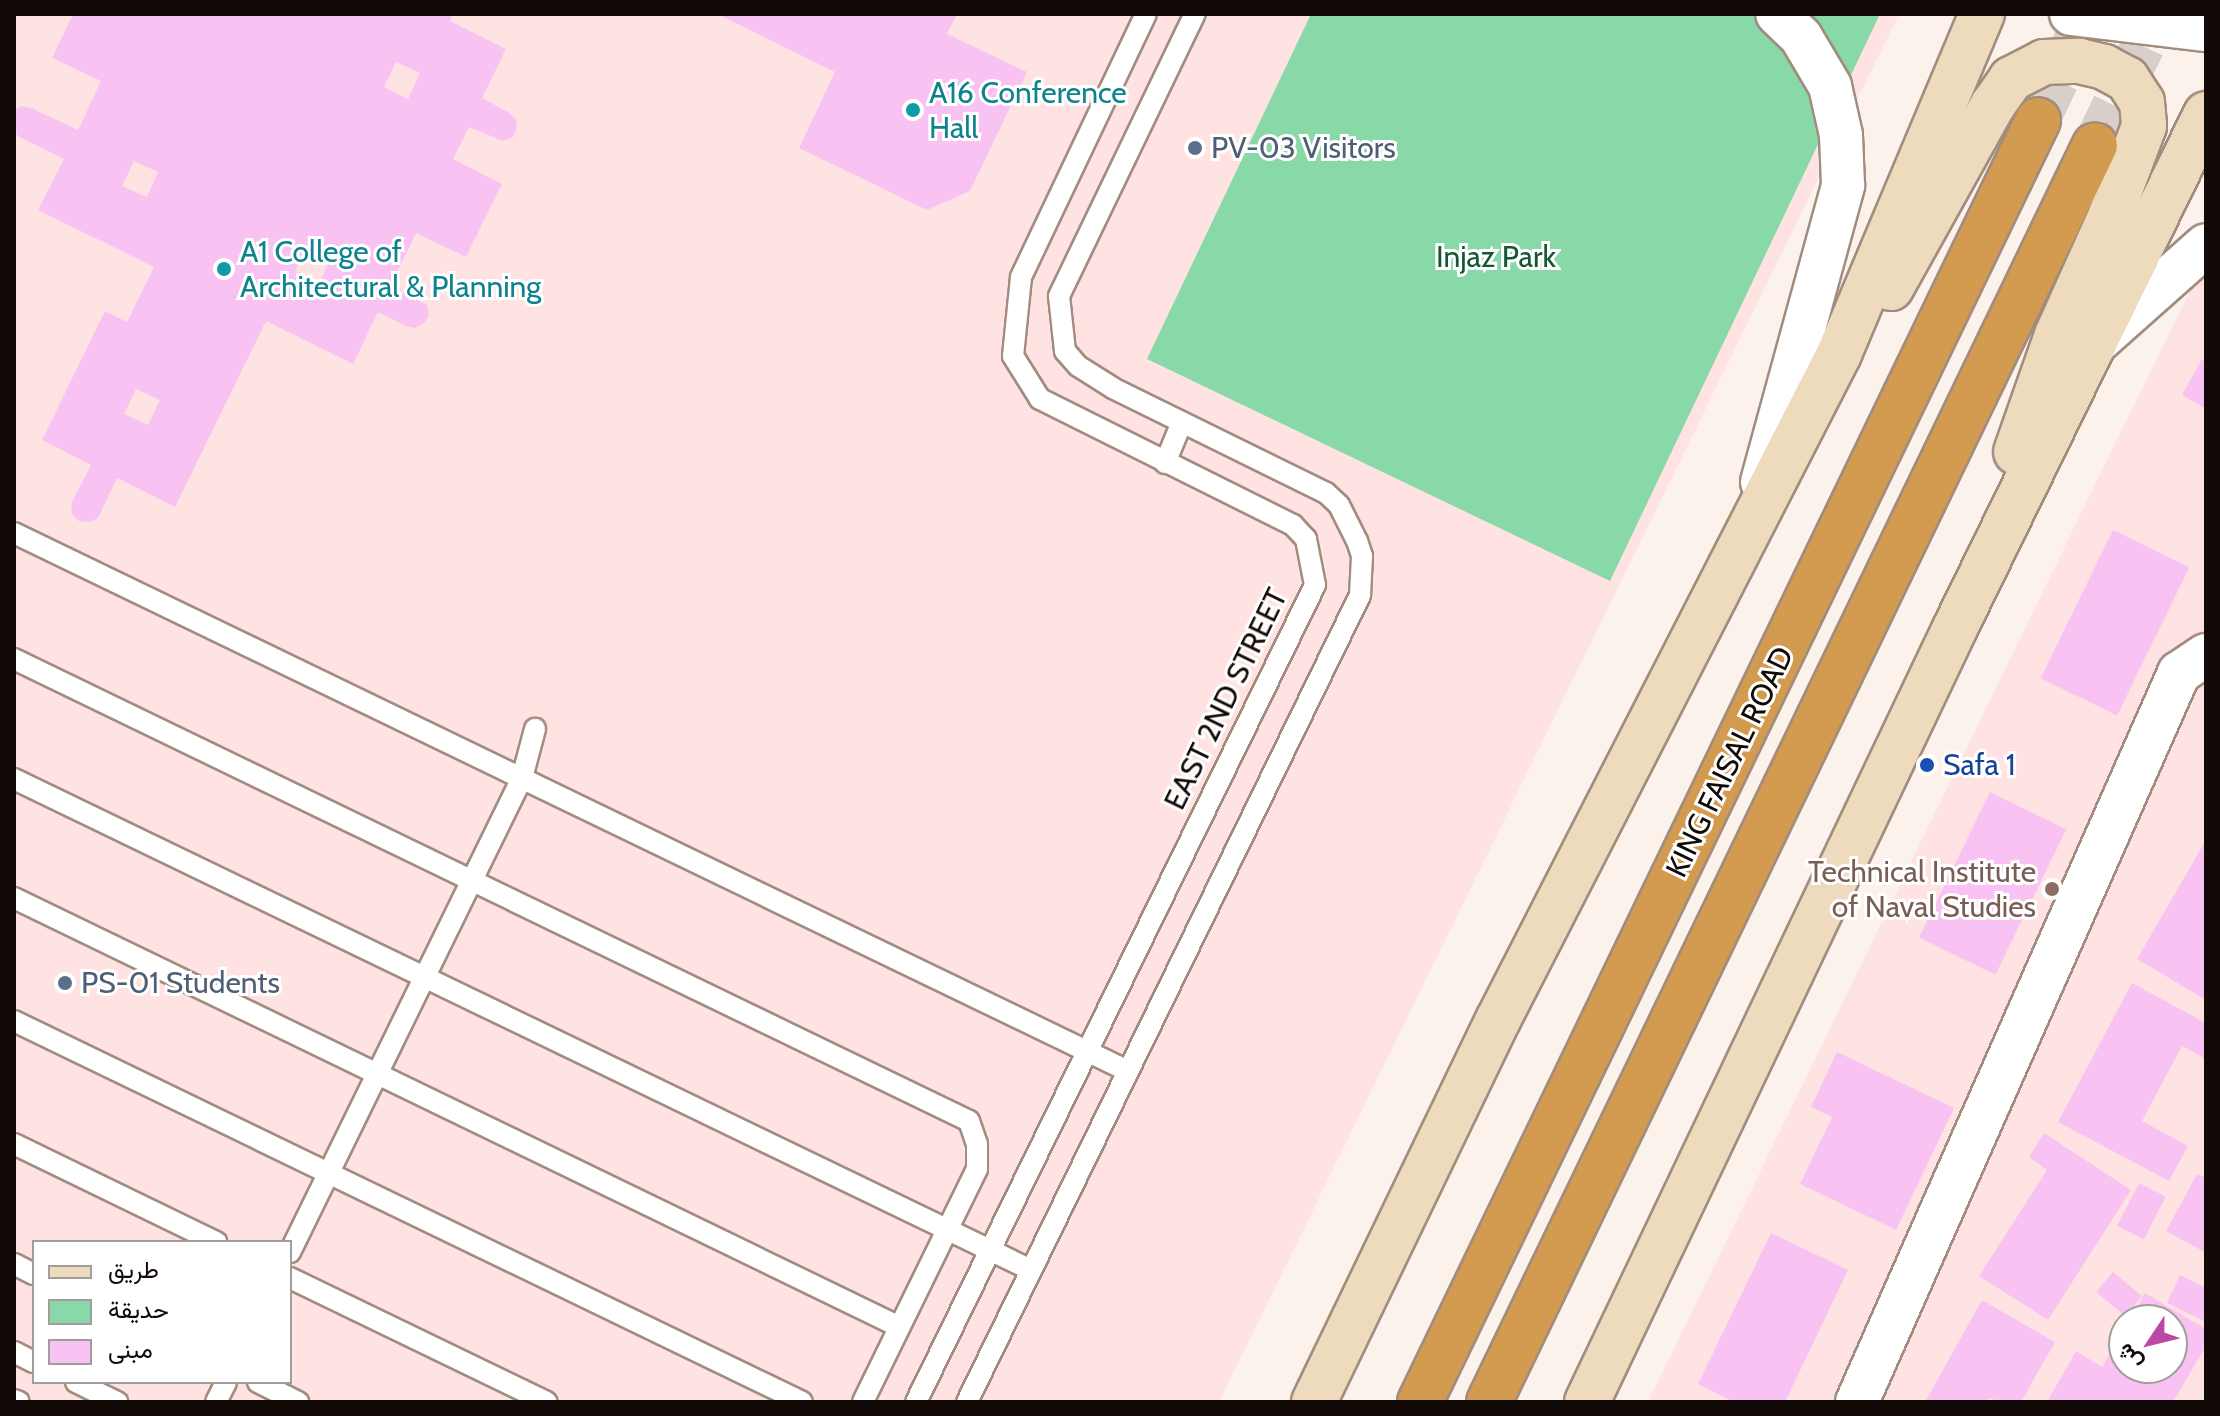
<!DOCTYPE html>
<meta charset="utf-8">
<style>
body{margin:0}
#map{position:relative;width:2220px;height:1416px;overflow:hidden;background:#fcf2ec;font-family:Cabin,Vazirmatn,sans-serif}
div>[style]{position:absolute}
.education>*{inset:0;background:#fee3e2}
.green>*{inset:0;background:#89d8a8}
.building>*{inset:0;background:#f8c2f3;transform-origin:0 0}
.trunk-tunnel>*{height:44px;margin-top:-22px;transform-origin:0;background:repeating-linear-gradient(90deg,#d9cfca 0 44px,transparent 0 66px)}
.roads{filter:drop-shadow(2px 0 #a18c7e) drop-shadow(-2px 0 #a18c7e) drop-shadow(0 2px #a18c7e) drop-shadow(0 -2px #a18c7e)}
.service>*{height:20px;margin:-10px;padding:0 10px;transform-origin:10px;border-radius:10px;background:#fff}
.minor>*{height:42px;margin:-21px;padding:0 21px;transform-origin:21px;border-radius:21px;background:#fff}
.secondary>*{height:44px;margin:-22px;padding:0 22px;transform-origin:22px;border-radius:22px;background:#eedabd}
.trunk>*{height:44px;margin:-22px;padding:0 22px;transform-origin:22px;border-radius:22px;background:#d29b4f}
.dots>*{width:22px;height:22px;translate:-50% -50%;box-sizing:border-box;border:4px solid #fff;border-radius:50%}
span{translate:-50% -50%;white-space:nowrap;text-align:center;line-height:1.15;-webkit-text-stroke:6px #fff;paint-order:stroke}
.culture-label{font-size:30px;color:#0d838f}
.left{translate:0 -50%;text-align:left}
.service-label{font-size:30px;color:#4e5e75}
.park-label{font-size:30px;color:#175635}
.street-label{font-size:30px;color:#110a06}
.transit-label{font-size:30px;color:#164399}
.education-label{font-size:30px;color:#785e54}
.right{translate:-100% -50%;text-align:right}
.frame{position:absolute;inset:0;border:16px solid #110a06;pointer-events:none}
.legend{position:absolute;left:32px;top:1240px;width:260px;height:144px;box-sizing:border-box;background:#fff;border:2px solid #a09d9b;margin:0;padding:10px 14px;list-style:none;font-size:24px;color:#110a06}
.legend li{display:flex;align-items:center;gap:16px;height:40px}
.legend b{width:40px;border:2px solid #a09d9b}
.north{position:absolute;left:2108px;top:1304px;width:80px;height:80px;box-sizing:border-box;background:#fff;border:2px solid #a09d9b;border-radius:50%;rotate:235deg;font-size:22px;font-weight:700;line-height:32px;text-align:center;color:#110a06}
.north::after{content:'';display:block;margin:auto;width:28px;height:36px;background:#bb49a3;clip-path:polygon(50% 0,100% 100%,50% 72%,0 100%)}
</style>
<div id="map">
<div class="education">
<i style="clip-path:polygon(evenodd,14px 14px,1899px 14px,1219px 1402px,14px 1402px,14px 14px,34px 1242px,290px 1242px,290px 1382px,34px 1382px,34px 1242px)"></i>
<i style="clip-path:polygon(evenodd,2206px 259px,2206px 1402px,1648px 1402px,2126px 421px,2206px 259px,2124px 1320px,2172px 1320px,2172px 1368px,2124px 1368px,2124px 1320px)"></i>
</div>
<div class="green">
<i style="clip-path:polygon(1311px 14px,1880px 14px,1610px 581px,1147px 359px)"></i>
</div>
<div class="building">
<i style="clip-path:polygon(evenodd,73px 14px,453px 14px,450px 21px,506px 49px,482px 98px,508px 112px,516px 119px,517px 128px,513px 137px,503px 141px,469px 127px,453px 159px,502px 184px,466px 257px,416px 233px,391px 285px,427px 305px,429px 315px,424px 323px,415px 328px,406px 326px,378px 312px,353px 364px,266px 321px,175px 507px,117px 478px,98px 518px,89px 522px,79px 521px,72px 514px,71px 504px,91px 465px,42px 440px,105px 311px,127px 322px,154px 267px,38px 210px,64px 159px,17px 136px,14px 110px,21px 106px,31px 108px,78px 130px,101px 81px,52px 58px,73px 14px,396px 62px,420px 73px,408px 99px,384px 87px,396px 62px,73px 14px,134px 161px,158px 172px,147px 197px,122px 186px,134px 161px,73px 14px,307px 246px,331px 257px,320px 282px,295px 271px,307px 246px,73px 14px,136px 389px,160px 400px,148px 425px,124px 414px,136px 389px)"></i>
<i style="clip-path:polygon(717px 14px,957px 14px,947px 34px,1027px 72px,970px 191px,927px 210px,799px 148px,835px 72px)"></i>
<i style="clip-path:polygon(2202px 359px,2206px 361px,2206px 409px,2182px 395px)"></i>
<i style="left:2113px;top:530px;width:85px;height:165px;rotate:26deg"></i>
<i style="left:1990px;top:792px;width:85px;height:162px;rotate:26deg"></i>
<i style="clip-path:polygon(2206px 840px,2206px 1000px,2137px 959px)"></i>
<i style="clip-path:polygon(2132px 983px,2206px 1023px,2206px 1059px,2182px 1046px,2142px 1121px,2188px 1146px,2169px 1181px,2058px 1122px)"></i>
<i style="clip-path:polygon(1837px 1052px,1954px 1108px,1896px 1230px,1800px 1184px,1832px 1117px,1811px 1107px)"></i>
<i style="clip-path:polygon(2044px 1133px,2131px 1190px,2048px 1320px,1979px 1276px,2047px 1170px,2029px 1157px)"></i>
<i style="clip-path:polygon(2197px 1174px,2206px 1178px,2206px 1253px,2166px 1231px)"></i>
<i style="left:2139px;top:1183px;width:30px;height:48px;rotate:27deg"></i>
<i style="clip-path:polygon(1771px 1233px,1848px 1270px,1785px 1402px,1734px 1402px,1698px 1384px)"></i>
<i style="left:2113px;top:1272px;width:38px;height:26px;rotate:40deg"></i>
<i style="clip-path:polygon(2180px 1275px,2206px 1288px,2204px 1321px,2167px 1303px)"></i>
<i style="clip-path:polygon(2145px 1293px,2206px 1329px,2206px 1346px,2173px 1402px,2047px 1402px,2076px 1351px,2102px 1367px,2124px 1330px,2124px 1368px,2172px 1368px,2172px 1320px,2130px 1320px)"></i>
<i style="clip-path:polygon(1982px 1300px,2055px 1342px,2021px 1402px,1988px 1399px,1986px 1402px,1925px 1402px)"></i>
</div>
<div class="trunk-tunnel">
<i style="left:2038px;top:120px;width:98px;rotate:-64.7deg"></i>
<i style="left:2095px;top:145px;width:145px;rotate:-64.3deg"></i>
</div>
<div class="roads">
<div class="service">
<i style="left:1165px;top:463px;width:44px;rotate:-67.5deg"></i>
<i style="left:14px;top:533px;width:1237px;rotate:25.78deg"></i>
<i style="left:14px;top:659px;width:1061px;rotate:25.82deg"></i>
<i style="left:969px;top:1121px;width:24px;rotate:71deg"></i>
<i style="left:977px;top:1144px;width:25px;rotate:90deg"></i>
<i style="left:977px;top:1169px;width:259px;rotate:116.1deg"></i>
<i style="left:14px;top:779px;width:1129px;rotate:25.77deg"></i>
<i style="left:14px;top:898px;width:984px;rotate:25.84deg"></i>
<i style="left:14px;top:1021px;width:875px;rotate:25.8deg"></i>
<i style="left:14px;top:1144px;width:225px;rotate:25.9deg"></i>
<i style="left:290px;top:1252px;width:528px;rotate:-63.92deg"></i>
<i style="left:522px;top:778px;width:51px;rotate:-75.1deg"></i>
<i style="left:14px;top:1264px;width:22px;rotate:27deg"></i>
<i style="left:290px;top:1278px;width:285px;rotate:25.8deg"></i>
<i style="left:14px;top:1352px;width:22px;rotate:27deg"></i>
<i style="left:76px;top:1382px;width:46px;rotate:26deg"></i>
<i style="left:258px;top:1382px;width:45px;rotate:26.6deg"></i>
<i style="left:14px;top:1400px;width:5px;rotate:22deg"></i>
<i style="left:216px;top:1402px;width:22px;rotate:-63deg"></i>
<i style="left:916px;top:1402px;width:909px;rotate:-63.97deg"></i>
<i style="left:1315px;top:585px;width:47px;rotate:-101.1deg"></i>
<i style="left:1306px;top:539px;width:19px;rotate:-133deg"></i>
<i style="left:1293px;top:525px;width:283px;rotate:-153.5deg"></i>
<i style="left:1040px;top:399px;width:51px;rotate:-122.1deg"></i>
<i style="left:1013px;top:356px;width:79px;rotate:-84.2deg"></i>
<i style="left:1021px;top:277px;width:291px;rotate:-64.6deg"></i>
<i style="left:967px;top:1402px;width:898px;rotate:-64.03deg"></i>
<i style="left:1360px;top:595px;width:39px;rotate:-87deg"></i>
<i style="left:1362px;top:556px;width:16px;rotate:-108deg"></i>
<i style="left:1357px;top:541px;width:40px;rotate:-116.6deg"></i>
<i style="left:1339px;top:505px;width:18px;rotate:-137deg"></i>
<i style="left:1326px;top:493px;width:237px;rotate:-153.8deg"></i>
<i style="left:1113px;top:388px;width:41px;rotate:-147.8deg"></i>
<i style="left:1078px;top:366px;width:20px;rotate:-131deg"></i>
<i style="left:1065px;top:351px;width:55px;rotate:-96.2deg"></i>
<i style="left:1059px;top:296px;width:313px;rotate:-64.3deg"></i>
</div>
<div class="minor">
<i style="left:2071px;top:14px;width:136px;rotate:6.8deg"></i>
<i style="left:2098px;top:341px;width:144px;rotate:-41.6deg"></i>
<i style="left:1762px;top:482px;width:308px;rotate:-74.7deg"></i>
<i style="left:1843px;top:185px;width:50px;rotate:-92.3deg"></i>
<i style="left:1841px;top:135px;width:50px;rotate:-102.7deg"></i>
<i style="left:1830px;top:86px;width:57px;rotate:-120.6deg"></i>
<i style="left:1801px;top:37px;width:33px;rotate:-136deg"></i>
<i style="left:1857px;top:1402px;width:797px;rotate:-66.17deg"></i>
<i style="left:2179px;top:673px;width:32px;rotate:-34deg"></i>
</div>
<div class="secondary">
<i style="left:1891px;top:288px;width:210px;rotate:-60.9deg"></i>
<i style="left:1993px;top:105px;width:32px;rotate:-55deg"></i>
<i style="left:2011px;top:79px;width:37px;rotate:-27deg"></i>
<i style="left:2044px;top:62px;width:35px;rotate:-2deg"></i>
<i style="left:2079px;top:61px;width:26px;rotate:13deg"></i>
<i style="left:2104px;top:67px;width:26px;rotate:28deg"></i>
<i style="left:2127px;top:79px;width:27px;rotate:57deg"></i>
<i style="left:2142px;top:102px;width:24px;rotate:85deg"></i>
<i style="left:2144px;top:126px;width:97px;rotate:110.5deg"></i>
<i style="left:2110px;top:217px;width:129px;rotate:114.2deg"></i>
<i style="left:2057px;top:335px;width:124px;rotate:109.3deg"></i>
<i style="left:1314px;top:1402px;width:424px;rotate:-64.3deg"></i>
<i style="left:1498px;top:1020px;width:748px;rotate:-62.89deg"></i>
<i style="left:1839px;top:354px;width:369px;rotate:-67.2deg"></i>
<i style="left:1587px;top:1402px;width:857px;rotate:-64.57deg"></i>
<i style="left:1955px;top:628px;width:572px;rotate:-63.97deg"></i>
</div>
<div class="trunk">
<i style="left:1420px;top:1402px;width:1423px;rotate:-64.26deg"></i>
<i style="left:1489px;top:1402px;width:1395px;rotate:-64.26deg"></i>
</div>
</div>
<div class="dots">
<i style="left:913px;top:110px;background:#0f9aa8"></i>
<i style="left:1195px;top:148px;background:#5c6f8a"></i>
<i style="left:224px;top:269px;background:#0f9aa8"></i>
<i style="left:1927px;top:765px;background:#1a4fb4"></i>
<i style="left:2052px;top:889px;background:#8d6e63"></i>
<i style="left:65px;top:983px;background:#5c6f8a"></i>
</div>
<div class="culture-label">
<span class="left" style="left:929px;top:110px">A16 Conference<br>Hall</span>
<span class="left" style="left:240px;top:269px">A1 College of<br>Architectural &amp; Planning</span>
</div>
<div class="service-label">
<span class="left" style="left:1211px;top:148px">PV-03 Visitors</span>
<span class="left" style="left:81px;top:983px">PS-01 Students</span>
</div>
<div class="park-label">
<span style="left:1496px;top:257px">Injaz Park</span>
</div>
<div class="street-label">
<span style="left:1226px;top:699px;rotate:-64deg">EAST 2ND STREET</span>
<span style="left:1730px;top:762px;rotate:-64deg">KING FAISAL ROAD</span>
</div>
<div class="transit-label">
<span class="left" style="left:1943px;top:765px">Safa 1</span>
</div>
<div class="education-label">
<span class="right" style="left:2036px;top:889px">Technical Institute<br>of Naval Studies</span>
</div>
<div class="frame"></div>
<ul class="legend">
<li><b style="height:10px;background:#eedabd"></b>طريق</li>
<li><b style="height:22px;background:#89d8a8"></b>حديقة</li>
<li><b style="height:22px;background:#f8c2f3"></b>مبنى</li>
</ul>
<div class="north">ش</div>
</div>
